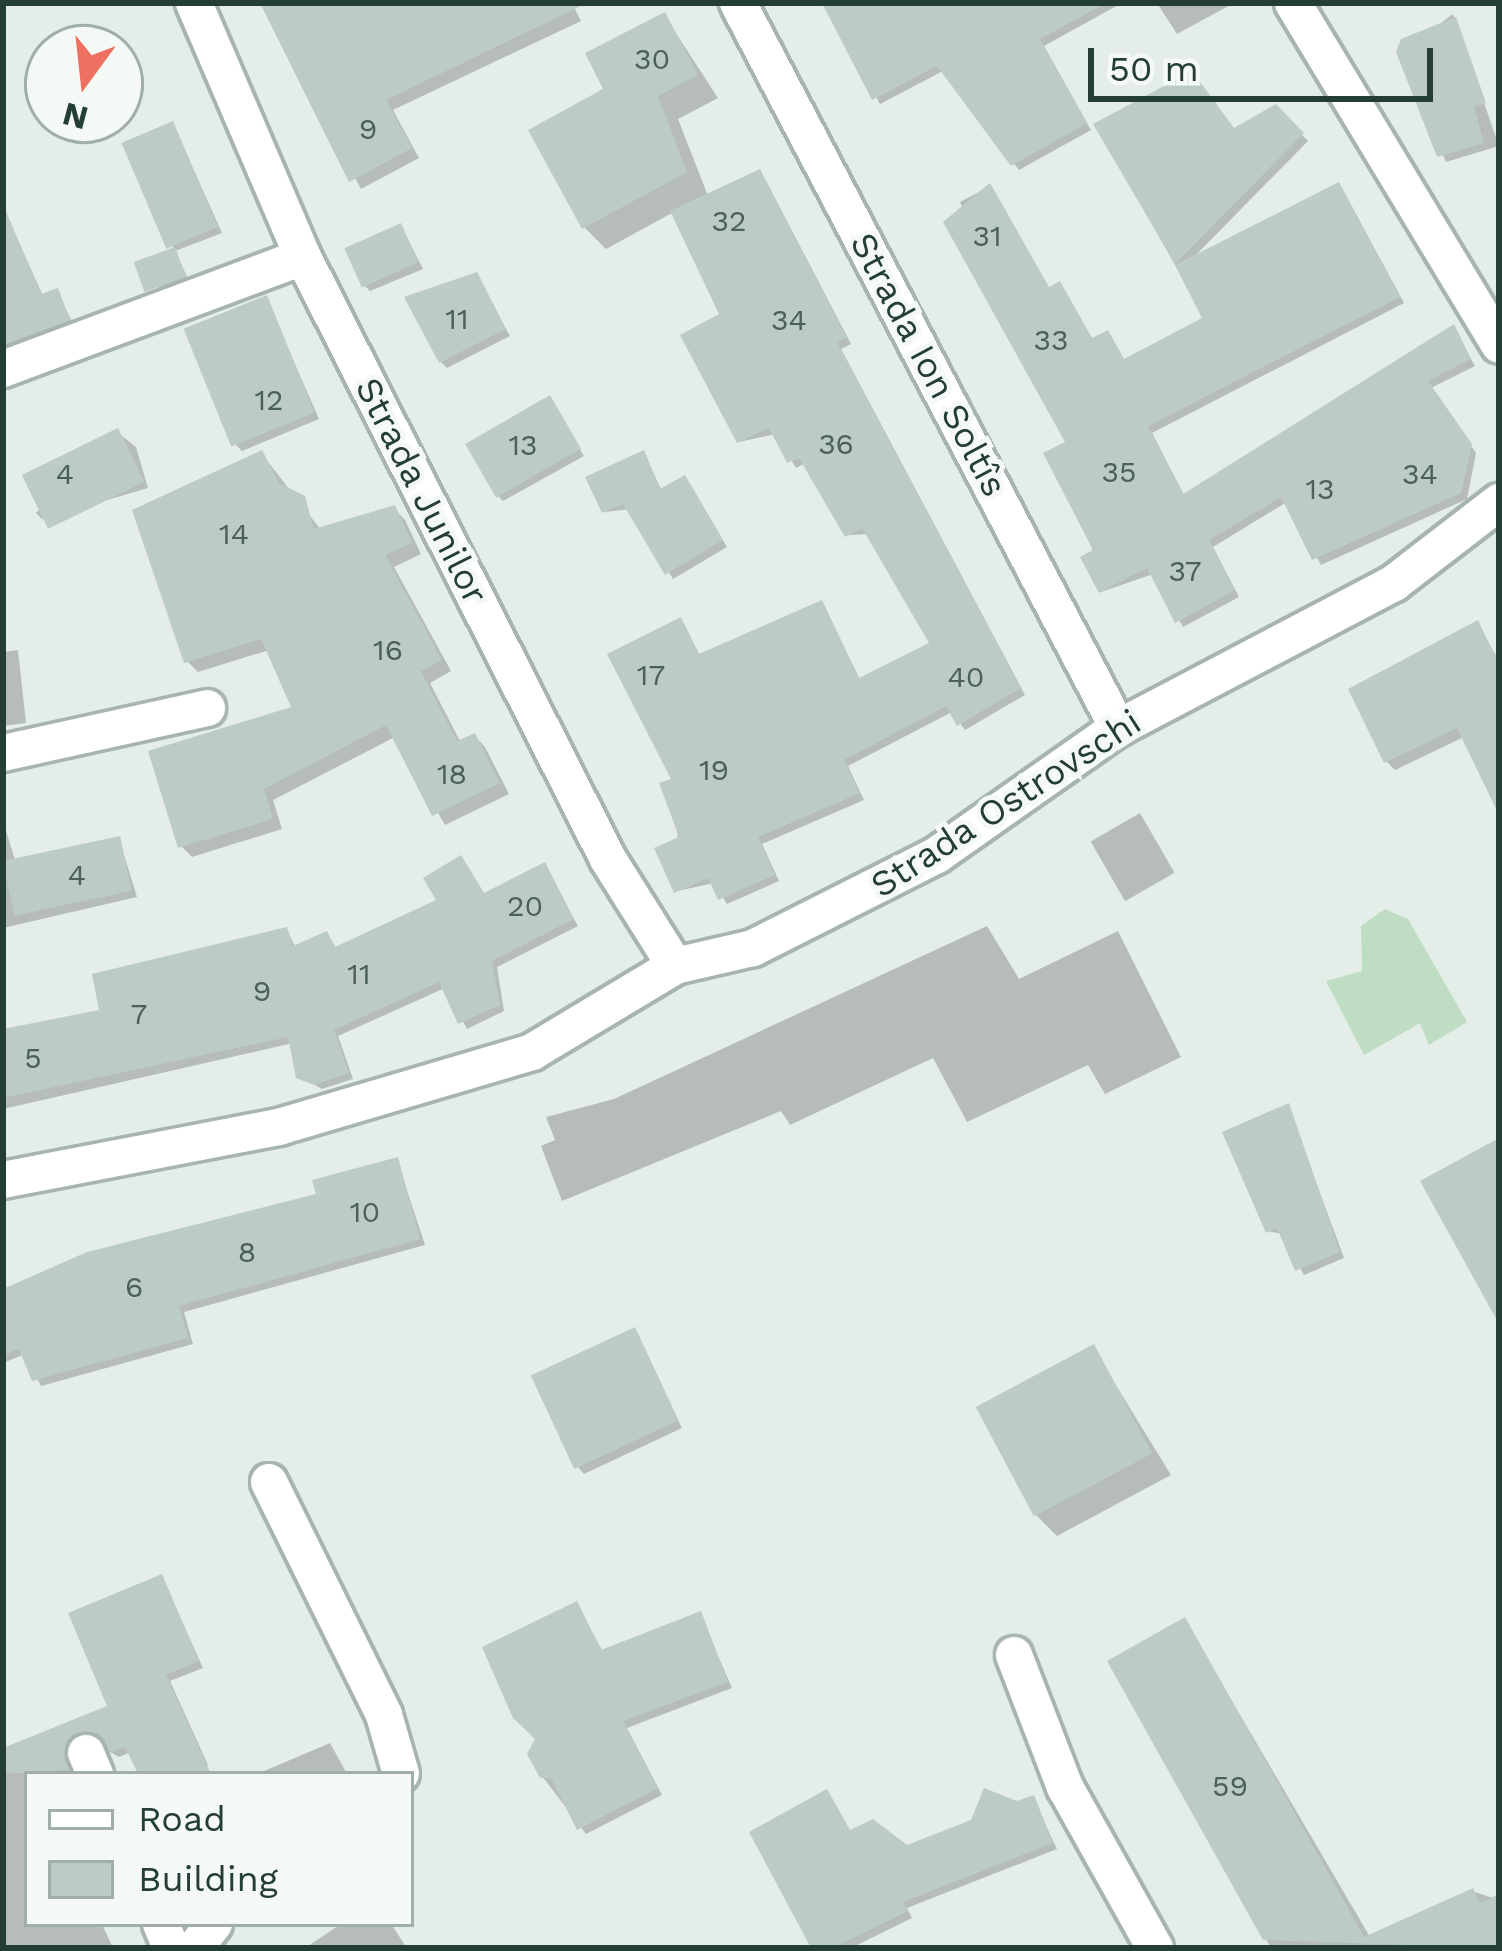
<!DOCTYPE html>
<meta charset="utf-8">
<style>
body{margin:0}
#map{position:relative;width:1502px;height:1951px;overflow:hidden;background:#e4ede8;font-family:"Work Sans",sans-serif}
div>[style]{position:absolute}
.green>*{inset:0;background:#beddc2}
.shadow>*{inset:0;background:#0003;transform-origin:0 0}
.building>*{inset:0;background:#bccbc3;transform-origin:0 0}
.roads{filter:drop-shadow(3px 0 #a7b5ae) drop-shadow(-3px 0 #a7b5ae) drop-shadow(0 3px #a7b5ae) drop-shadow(0 -3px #a7b5ae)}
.street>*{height:36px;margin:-18px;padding:0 18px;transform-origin:18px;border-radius:18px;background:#fff}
span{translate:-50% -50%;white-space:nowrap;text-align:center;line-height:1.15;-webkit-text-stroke:10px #f5f9f6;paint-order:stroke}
.number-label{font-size:30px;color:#4a6158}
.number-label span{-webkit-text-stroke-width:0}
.street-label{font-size:36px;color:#243e34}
.frame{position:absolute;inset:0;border:6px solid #243e34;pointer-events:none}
.legend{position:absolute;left:24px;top:1771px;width:390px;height:156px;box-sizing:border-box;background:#f5f9f6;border:3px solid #a1aea8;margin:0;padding:15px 21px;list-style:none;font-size:36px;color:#243e34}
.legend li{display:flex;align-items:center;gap:24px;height:60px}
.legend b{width:60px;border:3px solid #a1aea8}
.north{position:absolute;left:24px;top:24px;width:120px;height:120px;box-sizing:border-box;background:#f5f9f6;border:3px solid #a1aea8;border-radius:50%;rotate:195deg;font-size:33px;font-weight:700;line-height:48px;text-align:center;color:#243e34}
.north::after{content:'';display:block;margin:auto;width:42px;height:54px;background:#ee7061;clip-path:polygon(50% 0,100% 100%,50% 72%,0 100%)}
.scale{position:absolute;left:1088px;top:48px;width:345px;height:54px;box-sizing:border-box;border:6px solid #243e34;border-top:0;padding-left:15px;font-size:36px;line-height:42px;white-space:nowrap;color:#243e34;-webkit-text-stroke:9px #f5f9f6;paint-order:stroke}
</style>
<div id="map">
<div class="green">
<i style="clip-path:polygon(1385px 909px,1408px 919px,1467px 1022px,1429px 1045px,1420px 1023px,1364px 1055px,1326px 981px,1362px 971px,1361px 926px)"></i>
</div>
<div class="shadow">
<i style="clip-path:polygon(260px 3px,572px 3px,581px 21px,393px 110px,419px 158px,361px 189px)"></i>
<i style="clip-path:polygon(826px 3px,1122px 3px,1044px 46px,1091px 130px,1019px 170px,943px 71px,880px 104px)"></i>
<i style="clip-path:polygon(1157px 3px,1234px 3px,1177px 34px)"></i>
<i style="clip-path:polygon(1453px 14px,1499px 146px,1446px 162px,1400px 53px)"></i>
<i style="clip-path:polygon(664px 15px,718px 98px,678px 119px,708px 196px,765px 179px,851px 344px,841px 349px,1025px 695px,965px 730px,952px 712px,848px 766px,864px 800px,762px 844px,779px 881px,727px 904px,714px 883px,677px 891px,680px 620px,701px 657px,821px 604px,861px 681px,933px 645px,869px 534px,848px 535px,806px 463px,796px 468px,776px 434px,739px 442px,722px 316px,674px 212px,606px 249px,584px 227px,607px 91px)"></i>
<i style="clip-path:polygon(1282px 114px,1308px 141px,1192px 259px,1344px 192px,1404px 303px,1152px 433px,1185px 497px,1454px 328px,1475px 366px,1431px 388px,1476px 453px,1467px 499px,1321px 565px,1287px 502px,1213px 547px,1239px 597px,1183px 627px,1153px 574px,1101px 592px,1070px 443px,960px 202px,990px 186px,1050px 290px,1060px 284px,1093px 341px,1125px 361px,1206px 320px,1097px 126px,1235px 131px)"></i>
<i style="clip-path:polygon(173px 124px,222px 233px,175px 251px,190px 283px,154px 297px,173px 251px)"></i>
<i style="clip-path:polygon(401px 226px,423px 269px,370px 291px,364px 285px)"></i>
<i style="clip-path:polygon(20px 245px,43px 296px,57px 291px,74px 326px,3px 356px,3px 251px)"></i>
<i style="clip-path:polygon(476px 276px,510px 336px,447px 368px,441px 362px)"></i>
<i style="clip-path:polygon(266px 298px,319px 419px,242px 451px,236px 445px)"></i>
<i style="clip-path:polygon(550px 398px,584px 456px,503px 501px,497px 495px)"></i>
<i style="clip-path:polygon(117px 432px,136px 447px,148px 488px,42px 519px,36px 513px)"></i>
<i style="clip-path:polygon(262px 454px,321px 530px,394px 509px,405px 520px,421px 554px,394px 567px,451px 671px,430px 683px,461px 743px,475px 736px,485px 747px,509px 794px,445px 825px,395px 737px,273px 800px,282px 829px,192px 857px,181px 846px,295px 709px,269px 650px,198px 672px,187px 661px)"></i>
<i style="clip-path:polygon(644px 454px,662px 491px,690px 484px,727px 547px,673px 579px,630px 509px,605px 512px)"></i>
<i style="clip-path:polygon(1478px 624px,1499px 661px,1499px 808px,1464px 737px,1395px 770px,1386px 761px)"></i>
<i style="clip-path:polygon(18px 650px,26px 723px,3px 726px,3px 652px)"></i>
<i style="left:1140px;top:813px;width:69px;height:57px;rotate:60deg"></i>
<i style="clip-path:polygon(3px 821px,16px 863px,119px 839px,137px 897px,3px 928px)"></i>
<i style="clip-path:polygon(461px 859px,486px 896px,544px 866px,578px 926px,497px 967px,504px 1011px,467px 1029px,445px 988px,338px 1036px,353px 1079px,322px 1089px,299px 1076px,293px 1043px,3px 1109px,3px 1032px,103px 1012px,287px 930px,296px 948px,327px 934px,337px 949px,441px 901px)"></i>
<i style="clip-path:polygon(987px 926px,1019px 979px,1118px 931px,1181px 1057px,1105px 1094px,1088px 1065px,967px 1122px,933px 1058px,790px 1125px,781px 1111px,562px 1201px,541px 1146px,555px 1140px,546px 1117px,614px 1099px)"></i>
<i style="clip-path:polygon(1288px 1106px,1344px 1258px,1304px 1275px,1282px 1234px,1268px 1231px)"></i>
<i style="clip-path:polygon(397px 1160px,425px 1245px,184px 1312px,193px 1344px,41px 1386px,25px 1354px,3px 1363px,3px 1291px,319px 1196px)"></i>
<i style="clip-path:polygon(634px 1331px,682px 1428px,584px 1474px,578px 1467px)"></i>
<i style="clip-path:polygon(1093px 1348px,1171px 1475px,1057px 1536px,1036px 1515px)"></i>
<i style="clip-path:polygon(162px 1577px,203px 1668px,170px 1681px,208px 1765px,142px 1774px,131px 1752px,119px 1757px,85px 1737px,69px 1756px,73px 1774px,27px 1774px,27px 1924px,102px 1924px,113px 1948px,3px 1948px,3px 1752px,111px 1708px)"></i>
<i style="clip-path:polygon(577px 1605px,603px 1652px,700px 1615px,732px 1688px,627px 1728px,662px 1795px,586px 1834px,542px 1776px)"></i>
<i style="clip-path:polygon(1185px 1621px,1370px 1937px,1472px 1891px,1499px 1900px,1499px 1948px,1271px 1948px,1111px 1663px)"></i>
<i style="clip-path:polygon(330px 1743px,347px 1774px,257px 1774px)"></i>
<i style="clip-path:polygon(827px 1793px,851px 1833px,907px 1848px,1033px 1798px,1057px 1849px,907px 1908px,912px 1918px,851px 1948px,814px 1948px)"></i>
<i style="clip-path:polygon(341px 1924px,391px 1924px,407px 1948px,305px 1948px)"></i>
</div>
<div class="building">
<i style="clip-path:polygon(260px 3px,587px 3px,386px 100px,412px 148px,349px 182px)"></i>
<i style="clip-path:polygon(822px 3px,1106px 3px,1040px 39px,1087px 123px,1011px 166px,937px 66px,872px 100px)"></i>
<i style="clip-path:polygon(665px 12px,698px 75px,658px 96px,687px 172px,582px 229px,528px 130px,603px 89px,585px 53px)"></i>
<i style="clip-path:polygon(1456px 17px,1486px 103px,1474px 107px,1484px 143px,1437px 157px,1396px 52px,1401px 39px)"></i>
<i style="clip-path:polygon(1192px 71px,1234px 128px,1276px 104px,1304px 133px,1175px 264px,1093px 124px)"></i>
<i style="left:173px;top:121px;width:115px;height:56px;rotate:67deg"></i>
<i style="clip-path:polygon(760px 169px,847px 338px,837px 342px,1021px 688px,957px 726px,946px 706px,844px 760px,860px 793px,758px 837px,775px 875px,718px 900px,708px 878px,674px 893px,654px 848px,679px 837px,659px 783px,671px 779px,607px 654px,681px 617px,699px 654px,822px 600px,859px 678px,929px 643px,862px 528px,845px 537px,799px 458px,787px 463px,769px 428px,737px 443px,680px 335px,719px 314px,670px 211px)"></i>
<i style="clip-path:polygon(1339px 182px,1400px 297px,1148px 426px,1183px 494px,1454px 324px,1471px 359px,1428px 381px,1472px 444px,1461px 493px,1312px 560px,1281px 497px,1209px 540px,1235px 590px,1175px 623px,1147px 568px,1099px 593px,1080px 557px,1093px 550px,1043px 453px,1065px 442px,943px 222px,990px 183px,1049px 287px,1060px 281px,1092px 338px,1108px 330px,1124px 359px,1202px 318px,1175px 265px)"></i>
<i style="clip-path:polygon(3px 204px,41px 294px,58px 288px,70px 320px,3px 345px)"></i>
<i style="left:401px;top:223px;width:43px;height:62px;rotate:66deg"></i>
<i style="left:175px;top:247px;width:32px;height:44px;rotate:70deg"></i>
<i style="clip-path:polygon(477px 272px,506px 329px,439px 363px,404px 297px)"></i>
<i style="left:267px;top:295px;width:127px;height:90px;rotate:68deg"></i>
<i style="left:550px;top:395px;width:62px;height:98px;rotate:60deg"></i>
<i style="left:118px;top:428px;width:60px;height:107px;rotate:64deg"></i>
<i style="clip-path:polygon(262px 450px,279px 483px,305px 496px,314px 529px,395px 505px,412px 543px,385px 555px,442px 660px,421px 671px,457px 741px,475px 733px,500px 783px,432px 816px,386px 725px,264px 789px,273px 819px,178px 848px,148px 751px,291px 707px,261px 639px,184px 663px,132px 510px)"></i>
<i style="clip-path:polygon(644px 450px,660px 489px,685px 475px,723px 540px,665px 575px,623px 504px,602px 513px,585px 477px)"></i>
<i style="clip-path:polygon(1478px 620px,1499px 665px,1499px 815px,1457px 728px,1384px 763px,1348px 689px)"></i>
<i style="left:120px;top:836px;width:56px;height:120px;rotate:78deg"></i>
<i style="clip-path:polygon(461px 855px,484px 893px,545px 862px,574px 919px,492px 961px,500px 1005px,458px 1024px,439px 982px,334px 1030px,349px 1073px,314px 1085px,296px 1078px,288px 1037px,3px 1098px,3px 1029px,99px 1010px,92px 974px,287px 927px,293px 946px,327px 931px,335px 947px,436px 900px,423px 878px)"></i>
<i style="clip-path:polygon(1289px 1103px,1340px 1252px,1295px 1271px,1277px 1228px,1266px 1233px,1222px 1132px)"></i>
<i style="clip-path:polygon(1499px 1138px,1499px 1324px,1420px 1181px)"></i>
<i style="clip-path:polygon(398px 1157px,420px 1239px,179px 1306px,188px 1338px,32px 1381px,19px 1349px,3px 1355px,3px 1289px,87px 1252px,316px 1194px,312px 1180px)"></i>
<i style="left:635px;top:1327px;width:103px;height:115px;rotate:65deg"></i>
<i style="left:1094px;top:1344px;width:124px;height:134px;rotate:62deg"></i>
<i style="clip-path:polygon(162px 1574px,199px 1661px,166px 1675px,211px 1774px,138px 1774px,125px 1747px,110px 1753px,87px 1731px,67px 1741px,69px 1770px,3px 1774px,3px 1748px,107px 1706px,68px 1613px)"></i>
<i style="clip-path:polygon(577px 1601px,601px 1650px,701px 1611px,728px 1682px,623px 1721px,658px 1788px,577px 1830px,551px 1778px,540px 1778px,527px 1754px,535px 1739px,513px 1718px,482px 1647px)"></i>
<i style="clip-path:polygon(1185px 1617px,1364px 1937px,1473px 1888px,1480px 1903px,1499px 1894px,1499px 1948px,1263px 1940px,1107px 1661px)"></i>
<i style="clip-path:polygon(984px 1788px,1017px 1801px,1034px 1795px,1053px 1843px,903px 1902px,908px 1911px,833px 1948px,811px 1948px,749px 1832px,827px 1789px,850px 1830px,873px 1819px,907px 1845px,971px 1820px)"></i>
</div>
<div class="roads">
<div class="street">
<i style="left:194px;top:3px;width:276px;rotate:66.8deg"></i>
<i style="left:303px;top:257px;width:675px;rotate:63.13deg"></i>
<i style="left:608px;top:859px;width:126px;rotate:57.9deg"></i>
<i style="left:738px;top:3px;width:819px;rotate:62.34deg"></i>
<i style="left:1293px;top:3px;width:399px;rotate:58.9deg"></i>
<i style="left:3px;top:369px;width:320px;rotate:-20.5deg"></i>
<i style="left:3px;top:753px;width:209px;rotate:-12.4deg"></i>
<i style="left:3px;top:1180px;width:281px;rotate:-10.9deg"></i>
<i style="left:279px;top:1127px;width:264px;rotate:-16.5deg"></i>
<i style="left:532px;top:1052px;width:167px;rotate:-31deg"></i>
<i style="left:675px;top:966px;width:80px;rotate:-13deg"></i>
<i style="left:753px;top:948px;width:206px;rotate:-26.8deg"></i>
<i style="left:937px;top:855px;width:221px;rotate:-35.1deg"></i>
<i style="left:1118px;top:728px;width:312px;rotate:-27.7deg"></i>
<i style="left:1394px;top:583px;width:133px;rotate:-37.6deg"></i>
<i style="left:269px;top:1482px;width:260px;rotate:63.7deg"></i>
<i style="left:384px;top:1715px;width:61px;rotate:73.9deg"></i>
<i style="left:1014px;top:1655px;width:142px;rotate:68.9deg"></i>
<i style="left:1065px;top:1787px;width:184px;rotate:60.8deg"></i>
<i style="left:86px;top:1753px;width:23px;rotate:67deg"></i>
<i style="left:161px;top:1924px;width:26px;rotate:67deg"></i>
<i style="left:195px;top:1948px;width:31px;rotate:-52deg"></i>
</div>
</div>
<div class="number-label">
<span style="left:652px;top:59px">30</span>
<span style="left:368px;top:129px">9</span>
<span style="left:729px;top:221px">32</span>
<span style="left:987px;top:236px">31</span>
<span style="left:457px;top:319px">11</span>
<span style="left:789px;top:320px">34</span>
<span style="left:1051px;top:340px">33</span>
<span style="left:269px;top:400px">12</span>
<span style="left:836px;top:444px">36</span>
<span style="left:523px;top:445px">13</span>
<span style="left:1119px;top:472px">35</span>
<span style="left:65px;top:474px">4</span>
<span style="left:1420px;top:474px">34</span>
<span style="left:1320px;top:489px">13</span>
<span style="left:234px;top:534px">14</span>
<span style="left:1185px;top:571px">37</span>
<span style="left:388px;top:650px">16</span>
<span style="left:651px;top:675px">17</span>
<span style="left:966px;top:677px">40</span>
<span style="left:714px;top:770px">19</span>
<span style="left:452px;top:774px">18</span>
<span style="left:77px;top:875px">4</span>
<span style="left:525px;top:906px">20</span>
<span style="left:359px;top:974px">11</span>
<span style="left:262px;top:991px">9</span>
<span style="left:139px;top:1014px">7</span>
<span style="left:33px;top:1058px">5</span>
<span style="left:365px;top:1212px">10</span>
<span style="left:247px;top:1252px">8</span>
<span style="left:134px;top:1287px">6</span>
<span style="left:1230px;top:1786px">59</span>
</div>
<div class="street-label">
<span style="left:928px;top:365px;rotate:62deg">Strada Ion Soltîs</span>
<span style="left:421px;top:491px;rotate:63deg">Strada Junilor</span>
<span style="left:1006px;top:804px;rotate:-33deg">Strada Ostrovschi</span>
</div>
<div class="frame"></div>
<ul class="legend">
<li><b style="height:15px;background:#fff"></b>Road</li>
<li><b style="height:33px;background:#bccbc3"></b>Building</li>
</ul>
<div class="north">N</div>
<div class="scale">50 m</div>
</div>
